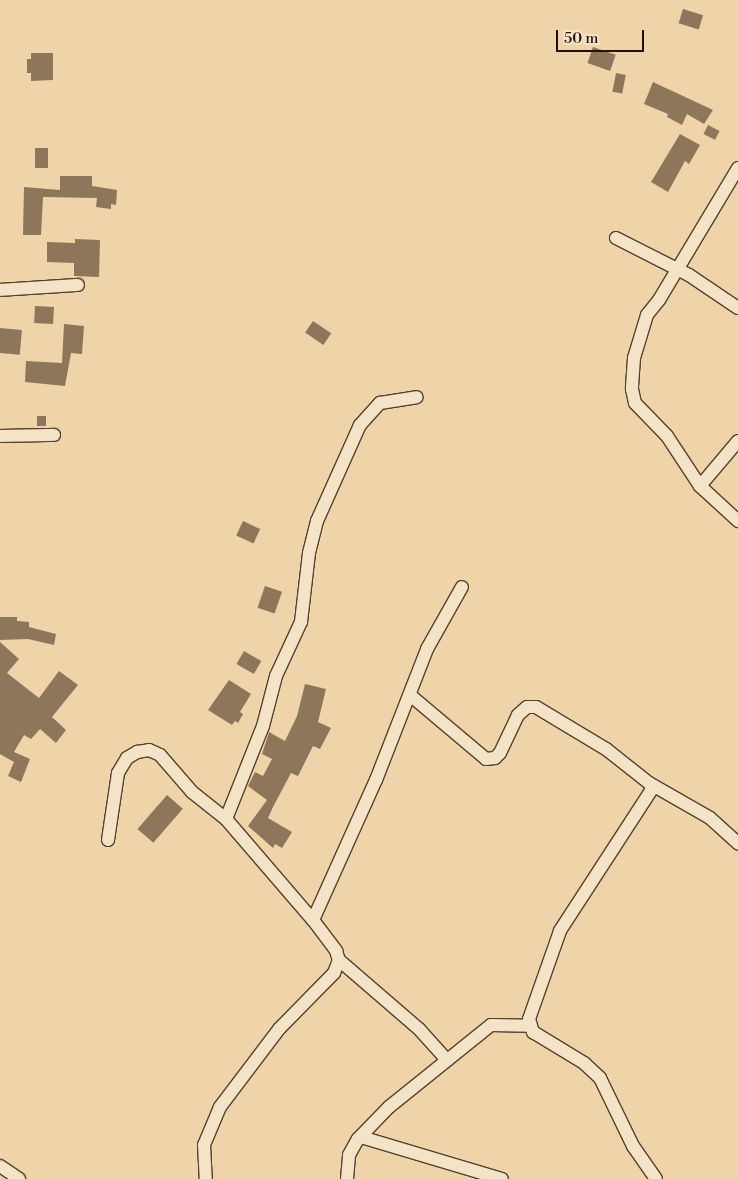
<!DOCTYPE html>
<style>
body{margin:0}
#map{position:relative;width:738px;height:1179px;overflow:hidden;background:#eed4a8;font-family:"Libre Bodoni",serif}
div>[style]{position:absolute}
.building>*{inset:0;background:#8e765a;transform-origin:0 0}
.roads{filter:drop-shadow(1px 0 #57412e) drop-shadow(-1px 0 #57412e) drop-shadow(0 1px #57412e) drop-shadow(0 -1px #57412e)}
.minor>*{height:12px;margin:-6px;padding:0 6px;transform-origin:6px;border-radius:6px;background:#f4e3c6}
span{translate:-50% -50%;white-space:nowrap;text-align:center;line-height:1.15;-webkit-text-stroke:4px #f4e3c6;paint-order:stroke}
.scale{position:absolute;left:556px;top:30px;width:88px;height:22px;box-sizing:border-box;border:2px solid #251005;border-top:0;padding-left:6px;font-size:15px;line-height:18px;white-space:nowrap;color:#251005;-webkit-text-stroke:4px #f4e3c6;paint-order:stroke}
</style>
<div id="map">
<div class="building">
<i style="left:683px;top:9px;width:21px;height:15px;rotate:17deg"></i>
<i style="left:593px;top:47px;width:24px;height:17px;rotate:19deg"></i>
<i style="clip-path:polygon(31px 53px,53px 53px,53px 80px,31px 81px,31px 73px,27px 73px,27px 59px,31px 59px)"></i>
<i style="left:616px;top:73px;width:10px;height:19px;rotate:11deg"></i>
<i style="clip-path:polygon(653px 82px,713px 110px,704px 124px,687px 114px,682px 125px,667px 117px,668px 114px,644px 104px)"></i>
<i style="left:708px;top:125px;width:13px;height:10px;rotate:27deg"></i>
<i style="clip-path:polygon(680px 134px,700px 145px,689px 164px,685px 161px,668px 192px,651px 182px)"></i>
<i style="left:35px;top:148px;width:13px;height:20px"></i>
<i style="clip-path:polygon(60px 176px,92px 176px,92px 186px,117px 190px,116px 205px,111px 204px,111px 209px,96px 207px,97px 198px,43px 197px,41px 235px,23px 235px,24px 187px,60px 190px)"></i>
<i style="clip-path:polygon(75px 239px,100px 240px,99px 277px,74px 276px,74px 263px,47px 262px,47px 242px,75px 243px)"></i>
<i style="left:35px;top:306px;width:19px;height:17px;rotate:3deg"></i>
<i style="left:313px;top:321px;width:22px;height:14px;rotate:34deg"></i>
<i style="clip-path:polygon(64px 324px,84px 326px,82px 354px,71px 353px,65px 386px,25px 382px,26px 361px,62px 363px)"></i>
<i style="left:0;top:328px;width:22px;height:25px;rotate:5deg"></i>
<i style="left:37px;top:416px;width:9px;height:10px"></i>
<i style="left:243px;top:521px;width:19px;height:16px;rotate:25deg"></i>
<i style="left:265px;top:586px;width:18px;height:23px;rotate:19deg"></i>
<i style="clip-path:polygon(0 617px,17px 617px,17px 621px,29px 622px,29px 627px,56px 634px,54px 645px,28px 639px,0 640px)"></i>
<i style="clip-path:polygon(0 642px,19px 659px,7px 673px,39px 698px,59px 671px,78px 685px,52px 717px,66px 730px,56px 743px,40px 729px,31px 739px,24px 735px,14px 752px,30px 759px,21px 782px,8px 776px,14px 762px,0 754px)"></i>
<i style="left:244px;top:651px;width:20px;height:15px;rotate:30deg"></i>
<i style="clip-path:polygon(229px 680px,251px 694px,240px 712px,243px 714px,238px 723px,235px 721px,232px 725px,208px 710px)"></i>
<i style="clip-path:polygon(305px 684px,326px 689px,318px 722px,331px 728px,320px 749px,313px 746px,298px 776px,291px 773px,273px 807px,268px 818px,292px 832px,282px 848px,275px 844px,273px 848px,248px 826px,267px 800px,248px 786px,255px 772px,263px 776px,272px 759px,262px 754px,269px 732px,285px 741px,297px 716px)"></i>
<i style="left:167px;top:795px;width:21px;height:45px;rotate:41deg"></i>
</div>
<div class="roads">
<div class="minor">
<i style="left:738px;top:168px;width:154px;rotate:120.9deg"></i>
<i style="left:659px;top:300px;width:19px;rotate:129deg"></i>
<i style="left:647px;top:315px;width:45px;rotate:106.8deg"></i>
<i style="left:634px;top:358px;width:31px;rotate:94deg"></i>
<i style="left:632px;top:389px;width:14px;rotate:78deg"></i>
<i style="left:635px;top:403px;width:46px;rotate:45.9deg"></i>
<i style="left:667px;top:436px;width:60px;rotate:56.6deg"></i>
<i style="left:700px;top:486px;width:52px;rotate:42.6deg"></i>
<i style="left:616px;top:238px;width:82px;rotate:26.9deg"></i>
<i style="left:689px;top:275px;width:59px;rotate:34deg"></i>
<i style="left:0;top:290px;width:78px;rotate:-3.7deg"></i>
<i style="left:0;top:436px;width:54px;rotate:-1.1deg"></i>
<i style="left:700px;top:486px;width:59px;rotate:-49.8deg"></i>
<i style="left:410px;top:695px;width:99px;rotate:40.1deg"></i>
<i style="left:486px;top:759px;width:9px;rotate:-6deg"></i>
<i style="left:495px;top:758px;width:7px;rotate:-45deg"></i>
<i style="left:500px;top:753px;width:42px;rotate:-64.7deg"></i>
<i style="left:518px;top:715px;width:12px;rotate:-42deg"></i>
<i style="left:527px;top:707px;width:9px"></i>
<i style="left:536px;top:707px;width:82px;rotate:31deg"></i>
<i style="left:606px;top:749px;width:55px;rotate:38.3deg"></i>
<i style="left:649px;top:783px;width:70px;rotate:29.8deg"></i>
<i style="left:710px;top:818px;width:38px;rotate:42deg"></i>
<i style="left:654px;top:786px;width:173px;rotate:123deg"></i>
<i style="left:560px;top:931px;width:93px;rotate:109.4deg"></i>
<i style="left:529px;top:1019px;width:14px;rotate:73deg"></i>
<i style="left:533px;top:1032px;width:60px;rotate:31.3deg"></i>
<i style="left:584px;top:1063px;width:22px;rotate:43deg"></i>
<i style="left:600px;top:1078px;width:76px;rotate:64.1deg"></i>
<i style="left:633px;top:1146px;width:40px;rotate:55.1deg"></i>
<i style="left:226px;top:819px;width:100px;rotate:-68.3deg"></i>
<i style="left:263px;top:726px;width:52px;rotate:-75.4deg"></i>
<i style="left:276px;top:676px;width:60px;rotate:-65.2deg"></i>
<i style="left:301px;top:622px;width:69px;rotate:-83.4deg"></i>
<i style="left:309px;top:553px;width:33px;rotate:-76deg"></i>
<i style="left:317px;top:521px;width:105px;rotate:-65.9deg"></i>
<i style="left:360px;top:425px;width:30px;rotate:-48deg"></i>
<i style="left:380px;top:403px;width:37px;rotate:-9deg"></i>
<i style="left:108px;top:840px;width:68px;rotate:-81.5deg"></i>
<i style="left:118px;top:773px;width:17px;rotate:-59deg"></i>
<i style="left:127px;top:758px;width:12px;rotate:-31deg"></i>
<i style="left:137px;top:752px;width:12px;rotate:-9deg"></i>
<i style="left:149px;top:750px;width:12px;rotate:24deg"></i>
<i style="left:160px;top:755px;width:49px;rotate:49.1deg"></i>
<i style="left:192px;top:792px;width:43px;rotate:38.5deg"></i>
<i style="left:226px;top:819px;width:133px;rotate:49.3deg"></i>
<i style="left:313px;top:920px;width:39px;rotate:53deg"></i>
<i style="left:336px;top:951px;width:9px;rotate:72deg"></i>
<i style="left:339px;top:960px;width:14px;rotate:111deg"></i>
<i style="left:334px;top:973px;width:78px;rotate:134.5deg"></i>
<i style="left:279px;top:1029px;width:98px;rotate:127.1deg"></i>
<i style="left:220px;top:1107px;width:41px;rotate:112.8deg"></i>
<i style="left:204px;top:1145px;width:34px;rotate:87deg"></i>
<i style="left:313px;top:920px;width:154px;rotate:-65.8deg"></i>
<i style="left:376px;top:780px;width:141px;rotate:-68.7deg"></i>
<i style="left:427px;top:649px;width:71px;rotate:-60.6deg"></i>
<i style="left:339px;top:960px;width:106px;rotate:40.8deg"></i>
<i style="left:419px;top:1029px;width:42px;rotate:47.9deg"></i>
<i style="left:361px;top:1137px;width:147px;rotate:16.6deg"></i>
<i style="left:0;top:1166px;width:23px;rotate:34deg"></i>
<i style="left:347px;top:1179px;width:24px;rotate:-85deg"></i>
<i style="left:349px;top:1155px;width:18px;rotate:-61deg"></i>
<i style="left:358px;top:1139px;width:45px;rotate:-45.9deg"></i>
<i style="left:389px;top:1107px;width:131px;rotate:-38.8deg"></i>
<i style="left:491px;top:1025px;width:39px;rotate:1deg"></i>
</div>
</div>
<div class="scale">50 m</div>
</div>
